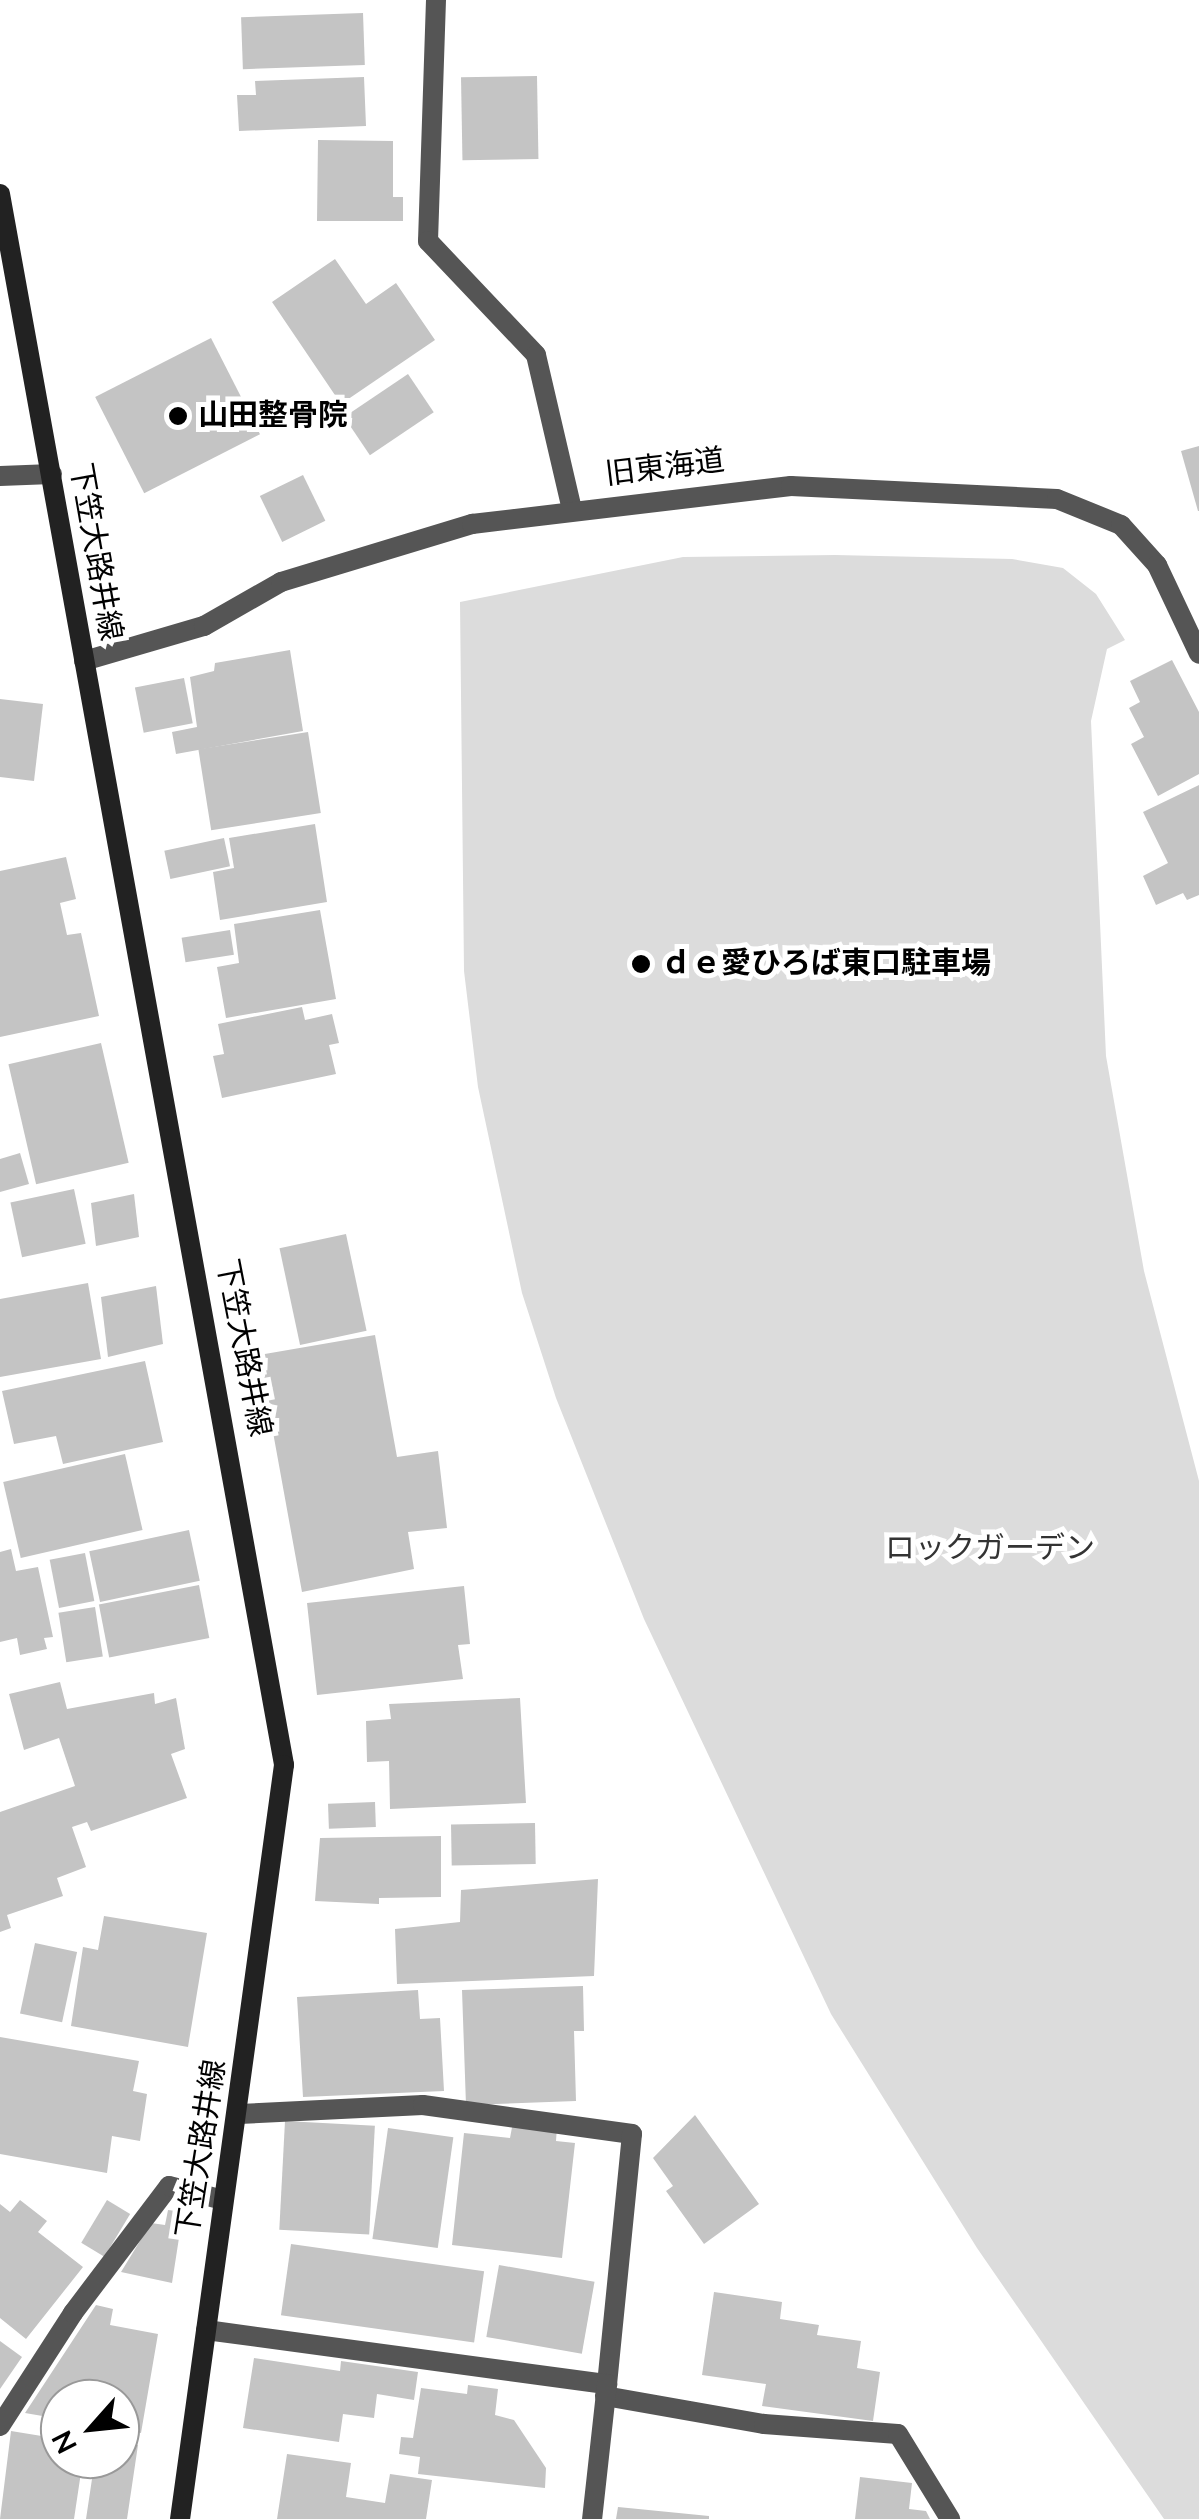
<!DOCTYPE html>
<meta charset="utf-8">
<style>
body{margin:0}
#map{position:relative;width:1199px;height:2519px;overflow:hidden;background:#fff;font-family:"Nunito Sans","Noto Sans JP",sans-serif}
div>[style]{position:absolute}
.green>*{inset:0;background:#dcdcdc}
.building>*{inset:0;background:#c4c4c4;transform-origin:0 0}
.lane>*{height:20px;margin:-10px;padding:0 10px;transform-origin:10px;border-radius:10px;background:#555}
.street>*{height:20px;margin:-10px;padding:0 10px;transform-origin:10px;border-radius:10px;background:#555}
.secondary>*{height:20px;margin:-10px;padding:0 10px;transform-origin:10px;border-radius:10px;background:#222}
.dots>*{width:28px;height:28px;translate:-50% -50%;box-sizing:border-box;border:5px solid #fff;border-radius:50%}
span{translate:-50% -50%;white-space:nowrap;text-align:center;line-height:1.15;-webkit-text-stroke:10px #fff;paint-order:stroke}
.poi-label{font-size:30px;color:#000;font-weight:700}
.left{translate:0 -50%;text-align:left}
.street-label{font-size:30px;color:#000}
.park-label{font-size:30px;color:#333}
.north{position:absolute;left:40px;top:2379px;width:100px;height:100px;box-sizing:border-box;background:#fff;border:2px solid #999;border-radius:50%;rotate:243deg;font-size:28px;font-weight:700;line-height:40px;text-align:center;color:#000}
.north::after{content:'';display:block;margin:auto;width:35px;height:45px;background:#000;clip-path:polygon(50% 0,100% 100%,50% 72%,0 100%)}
</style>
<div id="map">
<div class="green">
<i style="clip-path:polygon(835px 555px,1012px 559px,1063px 568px,1096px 594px,1125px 640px,1107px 649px,1091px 721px,1106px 1056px,1144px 1271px,1199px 1481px,1199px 2519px,1164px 2519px,977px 2248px,831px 2014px,644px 1619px,556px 1398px,522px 1293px,478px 1087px,464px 971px,460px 602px,683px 557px)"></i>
</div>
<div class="building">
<i style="left:363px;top:13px;width:52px;height:122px;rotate:88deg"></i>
<i style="left:537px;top:76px;width:83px;height:76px;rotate:89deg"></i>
<i style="clip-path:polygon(364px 77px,366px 126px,239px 131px,237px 95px,256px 95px,255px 81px)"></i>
<i style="clip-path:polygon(318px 140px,393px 141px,393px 197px,403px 197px,403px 221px,317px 221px)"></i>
<i style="clip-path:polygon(335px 259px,366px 304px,396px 283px,435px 340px,341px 404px,272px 302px)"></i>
<i style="left:211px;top:338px;width:108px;height:130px;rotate:63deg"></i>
<i style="left:408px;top:374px;width:46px;height:77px;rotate:56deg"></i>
<i style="clip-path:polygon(1199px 446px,1199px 511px,1198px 511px,1181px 451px)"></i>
<i style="left:303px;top:475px;width:51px;height:48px;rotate:64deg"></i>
<i style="clip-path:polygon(290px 650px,303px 731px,176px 754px,172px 732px,197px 727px,190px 677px,214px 671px,215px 663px)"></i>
<i style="clip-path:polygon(1172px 660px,1199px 712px,1199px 774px,1158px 796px,1131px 744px,1144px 737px,1129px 708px,1140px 702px,1130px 681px)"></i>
<i style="left:184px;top:678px;width:46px;height:50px;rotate:79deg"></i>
<i style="clip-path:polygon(0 699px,43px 704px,34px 781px,0 777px)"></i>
<i style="left:308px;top:732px;width:82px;height:111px;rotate:81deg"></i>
<i style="clip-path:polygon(1199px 785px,1199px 895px,1187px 900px,1183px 893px,1156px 905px,1143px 876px,1168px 863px,1143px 812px)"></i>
<i style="clip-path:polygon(315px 824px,327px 902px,220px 920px,213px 872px,234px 868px,229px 838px)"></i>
<i style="left:224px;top:838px;width:29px;height:61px;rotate:78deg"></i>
<i style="clip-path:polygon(66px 857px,76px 899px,60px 903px,67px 935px,81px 933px,99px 1016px,0 1037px,0 871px)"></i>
<i style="clip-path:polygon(320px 910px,336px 999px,226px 1018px,217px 967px,239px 963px,234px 924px)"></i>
<i style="left:230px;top:930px;width:25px;height:49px;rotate:81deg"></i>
<i style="clip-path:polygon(302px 1007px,305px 1020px,332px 1014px,339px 1043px,329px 1045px,336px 1074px,222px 1098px,213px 1056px,224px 1054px,218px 1024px)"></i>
<i style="left:101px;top:1043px;width:123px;height:95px;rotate:77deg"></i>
<i style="clip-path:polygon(20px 1153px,29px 1184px,0 1192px,0 1159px)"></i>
<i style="left:74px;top:1189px;width:56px;height:65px;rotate:78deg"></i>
<i style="clip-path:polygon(134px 1194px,139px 1237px,96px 1246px,91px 1203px)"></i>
<i style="left:346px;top:1234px;width:99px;height:68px;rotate:78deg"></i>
<i style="clip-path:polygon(88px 1283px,101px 1359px,0 1377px,0 1299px)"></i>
<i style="clip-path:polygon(156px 1286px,163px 1344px,108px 1357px,101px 1297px)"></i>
<i style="clip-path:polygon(375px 1335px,397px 1457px,438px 1451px,447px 1528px,408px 1532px,414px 1569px,302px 1592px,259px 1355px)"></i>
<i style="clip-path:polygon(145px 1361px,163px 1442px,63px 1464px,56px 1436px,14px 1444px,2px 1391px)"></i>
<i style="left:125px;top:1454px;width:78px;height:125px;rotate:77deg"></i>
<i style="left:189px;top:1530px;width:52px;height:102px;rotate:78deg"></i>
<i style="clip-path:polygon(11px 1549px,16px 1571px,38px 1567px,53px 1637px,44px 1638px,47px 1649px,20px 1655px,17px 1638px,0 1642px,0 1552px)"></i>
<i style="left:85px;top:1553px;width:49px;height:36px;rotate:79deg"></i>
<i style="left:199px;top:1585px;width:54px;height:102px;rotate:79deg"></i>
<i style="clip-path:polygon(464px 1586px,470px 1644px,458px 1645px,463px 1679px,317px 1695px,307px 1603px)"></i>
<i style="left:95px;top:1607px;width:50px;height:37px;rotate:81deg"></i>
<i style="clip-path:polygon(60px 1682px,67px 1709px,154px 1693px,155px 1704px,176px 1698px,185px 1749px,171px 1754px,187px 1798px,91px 1831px,87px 1822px,72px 1827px,86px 1867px,57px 1878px,63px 1896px,7px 1915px,11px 1928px,0 1932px,0 1812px,75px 1786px,59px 1738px,24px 1750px,9px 1694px)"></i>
<i style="clip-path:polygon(520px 1698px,526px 1803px,390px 1809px,389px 1761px,367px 1762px,366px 1721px,391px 1719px,389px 1704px)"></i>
<i style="left:375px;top:1802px;width:25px;height:47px;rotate:88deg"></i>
<i style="left:535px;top:1823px;width:41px;height:84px;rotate:89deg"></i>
<i style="clip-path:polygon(441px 1836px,441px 1897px,379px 1898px,379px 1904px,315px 1901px,320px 1838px)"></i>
<i style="clip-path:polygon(598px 1879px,594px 1976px,397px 1984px,395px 1929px,460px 1922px,461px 1890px)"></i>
<i style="clip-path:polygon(104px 1916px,207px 1933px,188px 2047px,71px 2026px,83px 1947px,98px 1950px)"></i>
<i style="left:35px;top:1943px;width:43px;height:72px;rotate:12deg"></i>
<i style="clip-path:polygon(583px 1986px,584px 2031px,574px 2031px,576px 2101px,466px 2105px,462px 1990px)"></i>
<i style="clip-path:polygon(418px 1990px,420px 2019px,440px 2018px,444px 2091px,303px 2097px,297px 1997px)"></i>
<i style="clip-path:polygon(0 2037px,139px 2061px,133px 2091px,147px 2094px,140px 2141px,112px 2136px,107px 2173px,0 2154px)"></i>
<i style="clip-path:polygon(695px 2115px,759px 2204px,704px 2244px,666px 2191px,673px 2186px,653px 2158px)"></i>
<i style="left:285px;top:2121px;width:90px;height:109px;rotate:3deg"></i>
<i style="clip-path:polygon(513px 2122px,557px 2127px,556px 2141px,575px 2143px,562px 2258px,452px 2245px,464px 2133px,510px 2138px)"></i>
<i style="left:388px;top:2128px;width:66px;height:112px;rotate:8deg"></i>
<i style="clip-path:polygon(20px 2200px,47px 2221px,38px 2232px,83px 2267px,26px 2339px,0 2318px,0 2204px,10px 2212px)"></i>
<i style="left:107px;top:2200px;width:27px;height:50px;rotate:31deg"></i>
<i style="clip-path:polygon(168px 2210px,183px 2212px,172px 2283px,121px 2272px,151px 2223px,165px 2225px)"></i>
<i style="left:291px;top:2244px;width:195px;height:72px;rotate:8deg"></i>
<i style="left:499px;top:2265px;width:97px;height:73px;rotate:10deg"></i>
<i style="clip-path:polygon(714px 2292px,782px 2302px,780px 2319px,819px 2325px,817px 2335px,861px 2341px,857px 2368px,880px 2372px,873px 2421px,762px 2406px,766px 2384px,702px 2375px)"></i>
<i style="clip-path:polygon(96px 2305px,113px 2309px,110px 2325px,158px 2334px,141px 2433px,120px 2430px,120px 2399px,60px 2399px,60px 2419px,25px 2413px)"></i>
<i style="clip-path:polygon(0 2341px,22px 2357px,0 2389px)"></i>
<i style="clip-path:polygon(254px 2358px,340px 2371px,341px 2361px,418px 2372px,414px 2400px,377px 2394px,374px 2418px,343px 2414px,339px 2442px,243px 2428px)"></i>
<i style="clip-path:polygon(468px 2385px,498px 2389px,495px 2415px,514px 2420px,546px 2468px,545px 2488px,418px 2474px,420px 2457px,399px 2454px,401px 2437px,413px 2438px,421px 2388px,467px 2394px)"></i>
<i style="clip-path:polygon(11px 2431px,60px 2439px,60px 2459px,83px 2459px,74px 2519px,0 2519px)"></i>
<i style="clip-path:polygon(120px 2443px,138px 2445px,127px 2519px,86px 2519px,95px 2459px,120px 2459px)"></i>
<i style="clip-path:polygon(287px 2454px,351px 2463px,346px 2497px,385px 2503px,390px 2474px,432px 2480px,426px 2519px,277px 2519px)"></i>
<i style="clip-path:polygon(860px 2477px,912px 2483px,909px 2509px,926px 2511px,930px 2519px,855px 2519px)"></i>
<i style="clip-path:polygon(618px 2507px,709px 2516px,709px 2519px,616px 2519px)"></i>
</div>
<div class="lane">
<i style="left:239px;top:2114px;width:184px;rotate:-2.8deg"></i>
<i style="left:423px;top:2105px;width:211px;rotate:7.9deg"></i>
<i style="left:632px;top:2134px;width:251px;rotate:95.7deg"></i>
<i style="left:605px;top:2396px;width:161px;rotate:10deg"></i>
<i style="left:764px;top:2424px;width:134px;rotate:4.3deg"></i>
<i style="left:898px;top:2434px;width:100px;rotate:58.5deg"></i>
<i style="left:0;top:2426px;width:135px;rotate:-57.1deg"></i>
<i style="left:73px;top:2313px;width:159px;rotate:-52.9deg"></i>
<i style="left:169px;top:2186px;width:56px;rotate:14.5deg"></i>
</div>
<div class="street">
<i style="left:436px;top:0;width:241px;rotate:91.9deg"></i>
<i style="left:428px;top:241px;width:157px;rotate:46.5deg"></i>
<i style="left:536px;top:355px;width:159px;rotate:76.9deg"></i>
<i style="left:0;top:476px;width:52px;rotate:-2.2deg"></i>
<i style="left:84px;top:661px;width:125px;rotate:-16.3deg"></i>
<i style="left:204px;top:626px;width:89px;rotate:-29.7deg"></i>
<i style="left:281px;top:582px;width:200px;rotate:-16.9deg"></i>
<i style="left:472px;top:524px;width:321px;rotate:-6.8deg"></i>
<i style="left:791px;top:486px;width:266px;rotate:2.8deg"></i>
<i style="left:1057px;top:499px;width:69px;rotate:22.1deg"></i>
<i style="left:1121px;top:525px;width:54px;rotate:48deg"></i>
<i style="left:1157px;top:565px;width:98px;rotate:64.7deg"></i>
<i style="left:206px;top:2330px;width:405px;rotate:7.7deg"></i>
<i style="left:607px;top:2384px;width:136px;rotate:96.3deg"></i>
</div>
<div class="secondary">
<i style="left:0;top:194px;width:1596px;rotate:79.75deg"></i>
<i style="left:284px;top:1765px;width:761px;rotate:97.85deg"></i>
</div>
<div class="dots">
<i style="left:178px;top:416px;background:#000"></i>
<i style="left:641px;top:964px;background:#000"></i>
</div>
<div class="poi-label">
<span class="left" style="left:198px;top:416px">山田整骨院</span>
<span class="left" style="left:661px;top:964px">ｄｅ愛ひろば東口駐車場</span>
</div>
<div class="street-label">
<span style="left:665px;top:468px;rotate:-7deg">旧東海道</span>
<span style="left:95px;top:552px;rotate:80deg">下笠大路井線</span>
<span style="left:243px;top:1348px;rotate:79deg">下笠大路井線</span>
<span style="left:202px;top:2149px;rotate:-81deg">下笠大路井線</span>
</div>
<div class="park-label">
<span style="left:990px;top:1549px">ロックガーデン</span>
</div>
<div class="north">N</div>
</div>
